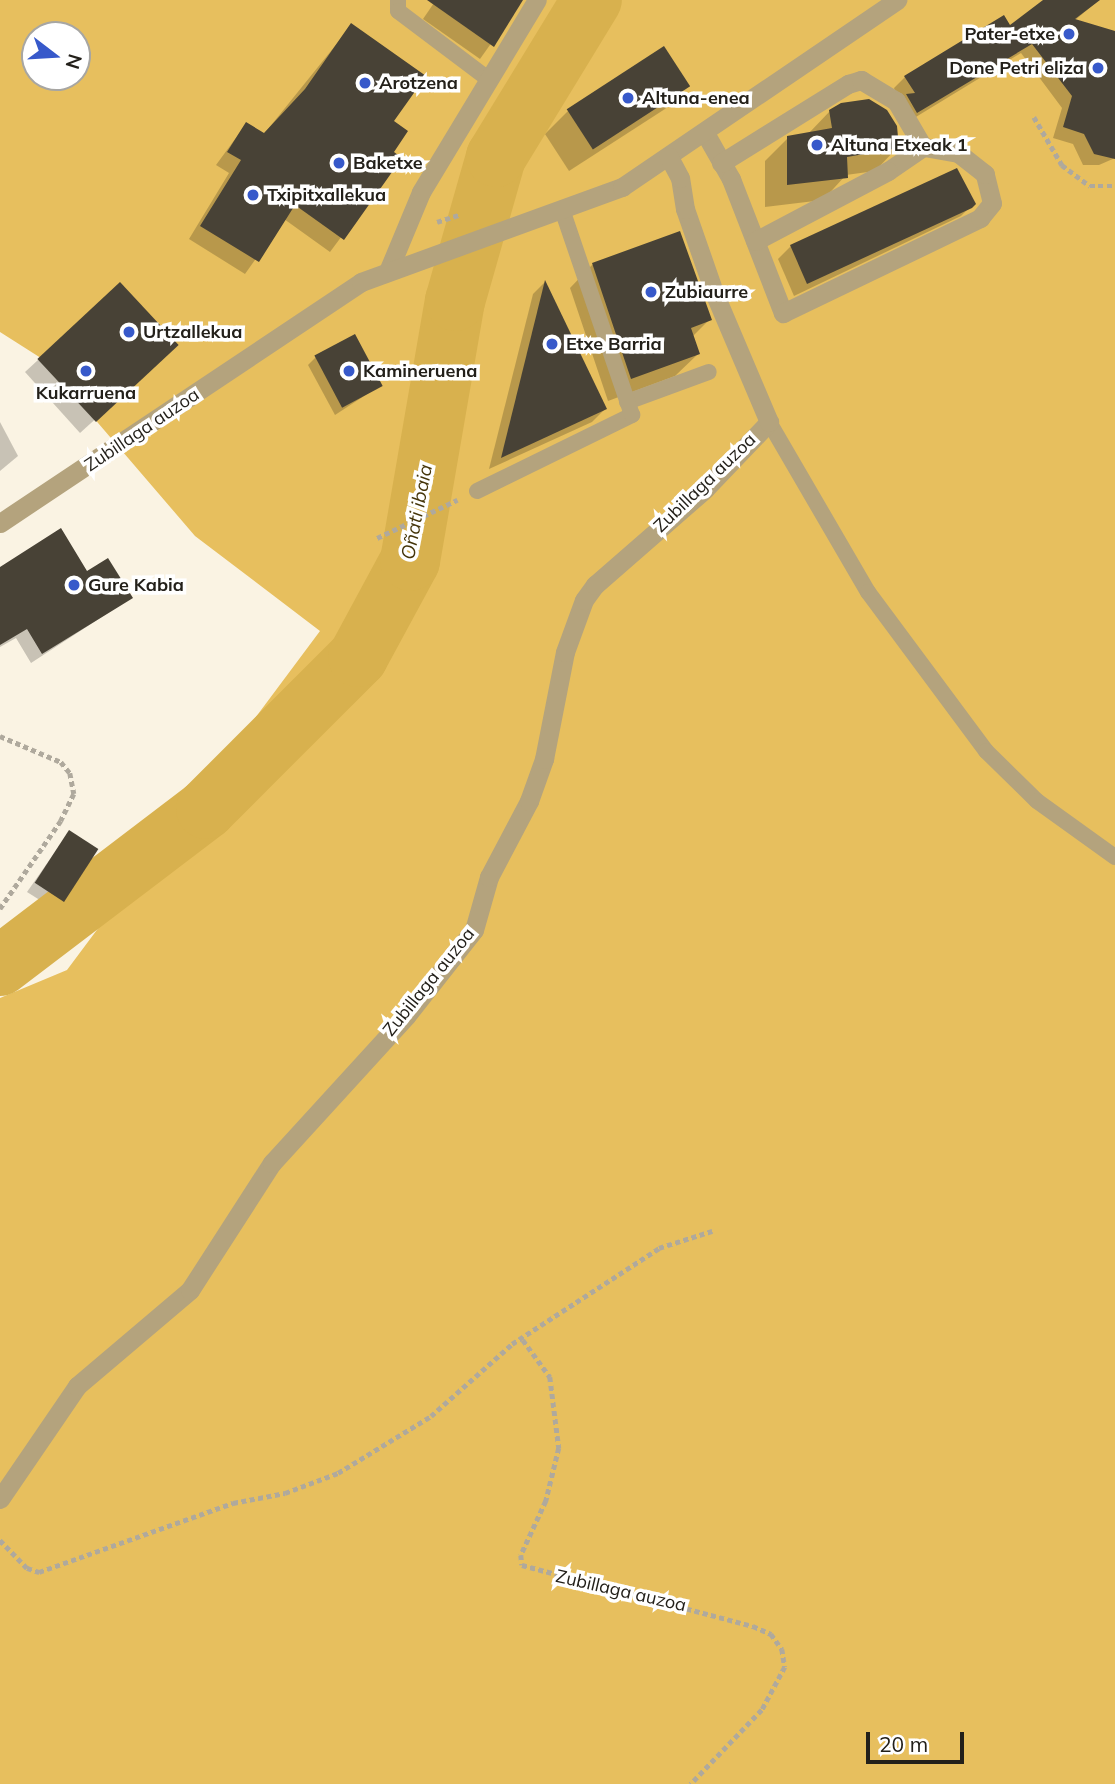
<!DOCTYPE html>
<meta charset="utf-8">
<style>
body{margin:0}
#map{position:relative;width:1115px;height:1784px;overflow:hidden;background:#faf3e3;font-family:Mulish,sans-serif}
div>[style]{position:absolute}
.forest>*{inset:0;background:#e7bf5e}
.shadow>*{inset:0;background:#0003}
.river>*{height:60px;margin:-30px;padding:0 30px;transform-origin:30px;border-radius:30px;background:#d8b14e}
.building>*{inset:0;background:#484236;transform-origin:0 0}
.path>*{height:4.5px;margin-top:-2.25px;transform-origin:0;background:repeating-linear-gradient(90deg,#afa99d 0 5px,transparent 0 8.5px)}
.service>*{height:16px;margin:-8px;padding:0 8px;transform-origin:8px;border-radius:8px;background:#b4a37d}
.minor>*{height:19px;margin:-9.5px;padding:0 9.5px;transform-origin:9.5px;border-radius:9.5px;background:#b4a37d}
.dots>*{width:19px;height:19px;translate:-50% -50%;box-sizing:border-box;border:4px solid #fff;border-radius:50%}
span{translate:-50% -50%;white-space:nowrap;text-align:center;line-height:1.15;-webkit-text-stroke:7px #fff;paint-order:stroke}
.poi-label{font-size:18px;color:#23201a;font-weight:700}
.right{translate:-100% -50%;text-align:right}
.left{translate:0 -50%;text-align:left}
.street-label{font-size:18px;color:#23201a}
.water-label{font-size:19px;color:#45350a;font-style:italic}
.north{position:absolute;left:21px;top:21px;width:70px;height:70px;box-sizing:border-box;background:#fff;border:2px solid #a7a6a3;border-radius:50%;rotate:107deg;font-size:19px;font-weight:700;line-height:28px;text-align:center;color:#23201a}
.north::after{content:'';display:block;margin:auto;width:24px;height:32px;background:#3759ca;clip-path:polygon(50% 0,100% 100%,50% 72%,0 100%)}
.scale{position:absolute;left:866px;top:1732px;width:98px;height:32px;box-sizing:border-box;border:4px solid #23201a;border-top:0;padding-left:9px;font-size:21px;line-height:24px;white-space:nowrap;color:#23201a;-webkit-text-stroke:5px #fff;paint-order:stroke}
</style>
<div id="map">
<div class="forest">
<i style="clip-path:polygon(evenodd,0 0,1115px 0,1115px 1784px,0 1784px,0 998px,67px 970px,320px 631px,195px 536px,44px 360px,0 332px,0 0,35px 35px,77px 35px,77px 77px,35px 77px,35px 35px)"></i>
</div>
<div class="shadow">
<i style="clip-path:polygon(436px 0,522px 0,480px 59px,423px 19px)"></i>
<i style="clip-path:polygon(1046px 0,1099px 0,1074px 21px,1115px 33px,1115px 158px,1099px 165px,1083px 165px,1073px 144px,1053px 138px,1062px 108px,1021px 53px,906px 123px,894px 88px,905px 77px,1009px 28px)"></i>
<i style="clip-path:polygon(351px 26px,392px 121px,391px 152px,400px 158px,330px 252px,284px 219px,245px 274px,189px 239px,229px 173px,216px 165px,246px 124px,264px 134px)"></i>
<i style="clip-path:polygon(663px 49px,687px 86px,665px 109px,569px 171px,545px 134px,568px 111px)"></i>
<i style="clip-path:polygon(830px 111px,897px 148px,875px 171px,846px 175px,823px 200px,765px 207px,765px 161px,788px 138px,808px 134px)"></i>
<i style="clip-path:polygon(974px 203px,961px 216px,794px 296px,778px 259px,791px 246px)"></i>
<i style="clip-path:polygon(679px 234px,710px 319px,692px 337px,698px 354px,675px 376px,608px 401px,570px 288px,592px 265px)"></i>
<i style="clip-path:polygon(544px 283px,605px 409px,592px 422px,489px 469px,533px 294px)"></i>
<i style="clip-path:polygon(164px 357px,80px 433px,25px 372px,38px 360px)"></i>
<i style="clip-path:polygon(316px 357px,381px 385px,335px 415px,308px 365px)"></i>
<i style="clip-path:polygon(0 422px,18px 456px,0 471px)"></i>
<i style="clip-path:polygon(0 569px,87px 573px,131px 598px,31px 663px,16px 638px,0 647px)"></i>
<i style="clip-path:polygon(69px 832px,63px 901px,54px 909px,27px 892px)"></i>
</div>
<div class="river">
<i style="left:0;top:966px;width:259px;rotate:-37.3deg"></i>
<i style="left:206px;top:809px;width:215px;rotate:-45deg"></i>
<i style="left:358px;top:657px;width:109px;rotate:-61.6deg"></i>
<i style="left:410px;top:561px;width:264px;rotate:-80.2deg"></i>
<i style="left:455px;top:301px;width:150px;rotate:-74.1deg"></i>
<i style="left:496px;top:157px;width:184px;rotate:-58.6deg"></i>
</div>
<div class="building">
<i style="clip-path:polygon(427px 0,523px 0,494px 47px)"></i>
<i style="clip-path:polygon(1043px 0,1100px 0,1075px 19px,1115px 31px,1115px 159px,1094px 154px,1084px 134px,1063px 127px,1072px 96px,1032px 44px,917px 113px,906px 94px,915px 93px,904px 76px,1004px 15px,1010px 25px)"></i>
<i style="clip-path:polygon(351px 23px,426px 76px,394px 121px,408px 131px,394px 152px,402px 158px,344px 240px,295px 205px,259px 262px,200px 226px,241px 160px,227px 152px,246px 122px,264px 133px,305px 89px)"></i>
<i style="left:664px;top:46px;width:48px;height:116px;rotate:57deg"></i>
<i style="clip-path:polygon(869px 99px,887px 110px,897px 126px,899px 148px,847px 157px,848px 178px,787px 185px,787px 136px,832px 128px,829px 110px,841px 103px)"></i>
<i style="clip-path:polygon(957px 168px,976px 204px,972px 208px,807px 284px,790px 245px)"></i>
<i style="clip-path:polygon(680px 231px,712px 320px,691px 328px,700px 354px,631px 379px,592px 263px)"></i>
<i style="clip-path:polygon(545px 280px,607px 409px,501px 458px)"></i>
<i style="left:120px;top:282px;width:86px;height:113px;rotate:47deg"></i>
<i style="left:355px;top:334px;width:59px;height:46px;rotate:62deg"></i>
<i style="clip-path:polygon(61px 528px,87px 571px,108px 558px,133px 598px,42px 654px,27px 629px,0 645px,0 567px)"></i>
<i style="left:69px;top:830px;width:35px;height:63px;rotate:33deg"></i>
</div>
<div class="path">
<i style="left:1034px;top:117px;width:56px;rotate:59.7deg"></i>
<i style="left:1062px;top:165px;width:35px;rotate:37deg"></i>
<i style="left:1090px;top:186px;width:25px"></i>
<i style="left:437px;top:222px;width:23px;rotate:-18deg"></i>
<i style="left:377px;top:538px;width:89px;rotate:-25.4deg"></i>
<i style="left:0;top:736px;width:66px;rotate:23.1deg"></i>
<i style="left:61px;top:762px;width:14px;rotate:51deg"></i>
<i style="left:70px;top:773px;width:21px;rotate:79deg"></i>
<i style="left:74px;top:794px;width:30px;rotate:116deg"></i>
<i style="left:61px;top:821px;width:107px;rotate:124.7deg"></i>
<i style="left:523px;top:1340px;width:46px;rotate:53.9deg"></i>
<i style="left:550px;top:1377px;width:72px;rotate:82.8deg"></i>
<i style="left:559px;top:1448px;width:55px;rotate:103.8deg"></i>
<i style="left:546px;top:1501px;width:60px;rotate:114.8deg"></i>
<i style="left:521px;top:1555px;width:10px;rotate:84deg"></i>
<i style="left:522px;top:1565px;width:239px;rotate:14.8deg"></i>
<i style="left:753px;top:1626px;width:20px;rotate:24deg"></i>
<i style="left:771px;top:1634px;width:19px;rotate:54deg"></i>
<i style="left:782px;top:1649px;width:18px;rotate:81deg"></i>
<i style="left:785px;top:1667px;width:49px;rotate:118.1deg"></i>
<i style="left:762px;top:1710px;width:103px;rotate:133.8deg"></i>
<i style="left:0;top:1540px;width:39px;rotate:46deg"></i>
<i style="left:27px;top:1568px;width:13px;rotate:18deg"></i>
<i style="left:39px;top:1572px;width:206px;rotate:-19.6deg"></i>
<i style="left:233px;top:1503px;width:53px;rotate:-10.9deg"></i>
<i style="left:285px;top:1493px;width:57px;rotate:-20.7deg"></i>
<i style="left:338px;top:1473px;width:109px;rotate:-31.5deg"></i>
<i style="left:431px;top:1416px;width:108px;rotate:-41.6deg"></i>
<i style="left:512px;top:1344px;width:176px;rotate:-33.1deg"></i>
<i style="left:659px;top:1248px;width:56px;rotate:-17.8deg"></i>
</div>
<div class="service">
<i style="left:398px;top:0;width:11px;rotate:90deg"></i>
<i style="left:398px;top:11px;width:111px;rotate:37deg"></i>
<i style="left:627px;top:402px;width:87px;rotate:-20.1deg"></i>
<i style="left:769px;top:422px;width:197px;rotate:59.8deg"></i>
<i style="left:868px;top:592px;width:198px;rotate:53.4deg"></i>
<i style="left:986px;top:751px;width:71px;rotate:44.4deg"></i>
<i style="left:1037px;top:801px;width:96px;rotate:35.7deg"></i>
<i style="left:477px;top:491px;width:173px;rotate:-26.1deg"></i>
<i style="left:632px;top:415px;width:218px;rotate:-108.8deg"></i>
</div>
<div class="minor">
<i style="left:705px;top:133px;width:53px;rotate:60.5deg"></i>
<i style="left:731px;top:179px;width:144px;rotate:68.8deg"></i>
<i style="left:783px;top:313px;width:219px;rotate:-25.7deg"></i>
<i style="left:980px;top:218px;width:19px;rotate:-51deg"></i>
<i style="left:992px;top:203px;width:30px;rotate:-104deg"></i>
<i style="left:985px;top:174px;width:34px;rotate:-142deg"></i>
<i style="left:958px;top:153px;width:36px;rotate:-170deg"></i>
<i style="left:923px;top:147px;width:42px;rotate:145.6deg"></i>
<i style="left:888px;top:171px;width:150px;rotate:152.2deg"></i>
<i style="left:721px;top:163px;width:150px;rotate:-31.9deg"></i>
<i style="left:848px;top:84px;width:14px;rotate:-17deg"></i>
<i style="left:861px;top:80px;width:41px;rotate:31deg"></i>
<i style="left:896px;top:101px;width:53px;rotate:59.6deg"></i>
<i style="left:389px;top:269px;width:83px;rotate:-67.4deg"></i>
<i style="left:421px;top:192px;width:224px;rotate:-58.9deg"></i>
<i style="left:0;top:523px;width:434px;rotate:-33.7deg"></i>
<i style="left:361px;top:282px;width:278px;rotate:-20deg"></i>
<i style="left:622px;top:187px;width:333px;rotate:-34.2deg"></i>
<i style="left:0;top:1499px;width:137px;rotate:-55.7deg"></i>
<i style="left:77px;top:1386px;width:148px;rotate:-40.3deg"></i>
<i style="left:190px;top:1290px;width:151px;rotate:-57.2deg"></i>
<i style="left:272px;top:1163px;width:200px;rotate:-47.6deg"></i>
<i style="left:407px;top:1015px;width:108px;rotate:-51.8deg"></i>
<i style="left:474px;top:930px;width:55px;rotate:-74.2deg"></i>
<i style="left:489px;top:877px;width:86px;rotate:-62.2deg"></i>
<i style="left:529px;top:801px;width:45px;rotate:-70.3deg"></i>
<i style="left:544px;top:759px;width:109px;rotate:-78.9deg"></i>
<i style="left:565px;top:652px;width:55px;rotate:-69.9deg"></i>
<i style="left:584px;top:600px;width:19px;rotate:-54deg"></i>
<i style="left:595px;top:585px;width:146px;rotate:-41.1deg"></i>
<i style="left:705px;top:489px;width:93px;rotate:-46.3deg"></i>
<i style="left:769px;top:422px;width:138px;rotate:-113deg"></i>
<i style="left:715px;top:295px;width:91px;rotate:-109.2deg"></i>
<i style="left:685px;top:209px;width:31px;rotate:-99deg"></i>
<i style="left:680px;top:178px;width:24px;rotate:-118deg"></i>
</div>
<div class="dots">
<i style="left:1069px;top:34px;background:#3759ca"></i>
<i style="left:1098px;top:68px;background:#3759ca"></i>
<i style="left:365px;top:83px;background:#3759ca"></i>
<i style="left:628px;top:98px;background:#3759ca"></i>
<i style="left:817px;top:145px;background:#3759ca"></i>
<i style="left:339px;top:163px;background:#3759ca"></i>
<i style="left:253px;top:195px;background:#3759ca"></i>
<i style="left:651px;top:292px;background:#3759ca"></i>
<i style="left:129px;top:332px;background:#3759ca"></i>
<i style="left:552px;top:344px;background:#3759ca"></i>
<i style="left:86px;top:371px;background:#3759ca"></i>
<i style="left:349px;top:371px;background:#3759ca"></i>
<i style="left:74px;top:585px;background:#3759ca"></i>
</div>
<div class="poi-label">
<span class="right" style="left:1055px;top:34px">Pater-etxe</span>
<span class="right" style="left:1084px;top:68px">Done Petri eliza</span>
<span class="left" style="left:379px;top:83px">Arotzena</span>
<span class="left" style="left:642px;top:98px">Altuna-enea</span>
<span class="left" style="left:831px;top:145px">Altuna Etxeak 1</span>
<span class="left" style="left:353px;top:163px">Baketxe</span>
<span class="left" style="left:267px;top:195px">Txipitxallekua</span>
<span class="left" style="left:665px;top:292px">Zubiaurre</span>
<span class="left" style="left:143px;top:332px">Urtzallekua</span>
<span class="left" style="left:566px;top:344px">Etxe Barria</span>
<span class="left" style="left:363px;top:371px">Kamineruena</span>
<span style="left:86px;top:393px">Kukarruena</span>
<span class="left" style="left:88px;top:585px">Gure Kabia</span>
</div>
<div class="street-label">
<span style="left:142px;top:430px;rotate:-34deg">Zubillaga auzoa</span>
<span style="left:705px;top:483px;rotate:-44deg">Zubillaga auzoa</span>
<span style="left:429px;top:982px;rotate:-51deg">Zubillaga auzoa</span>
<span style="left:621px;top:1591px;rotate:13deg">Zubillaga auzoa</span>
</div>
<div class="water-label">
<span style="left:417px;top:512px;rotate:-79deg">Oñati ibaia</span>
</div>
<div class="north">N</div>
<div class="scale">20 m</div>
</div>
